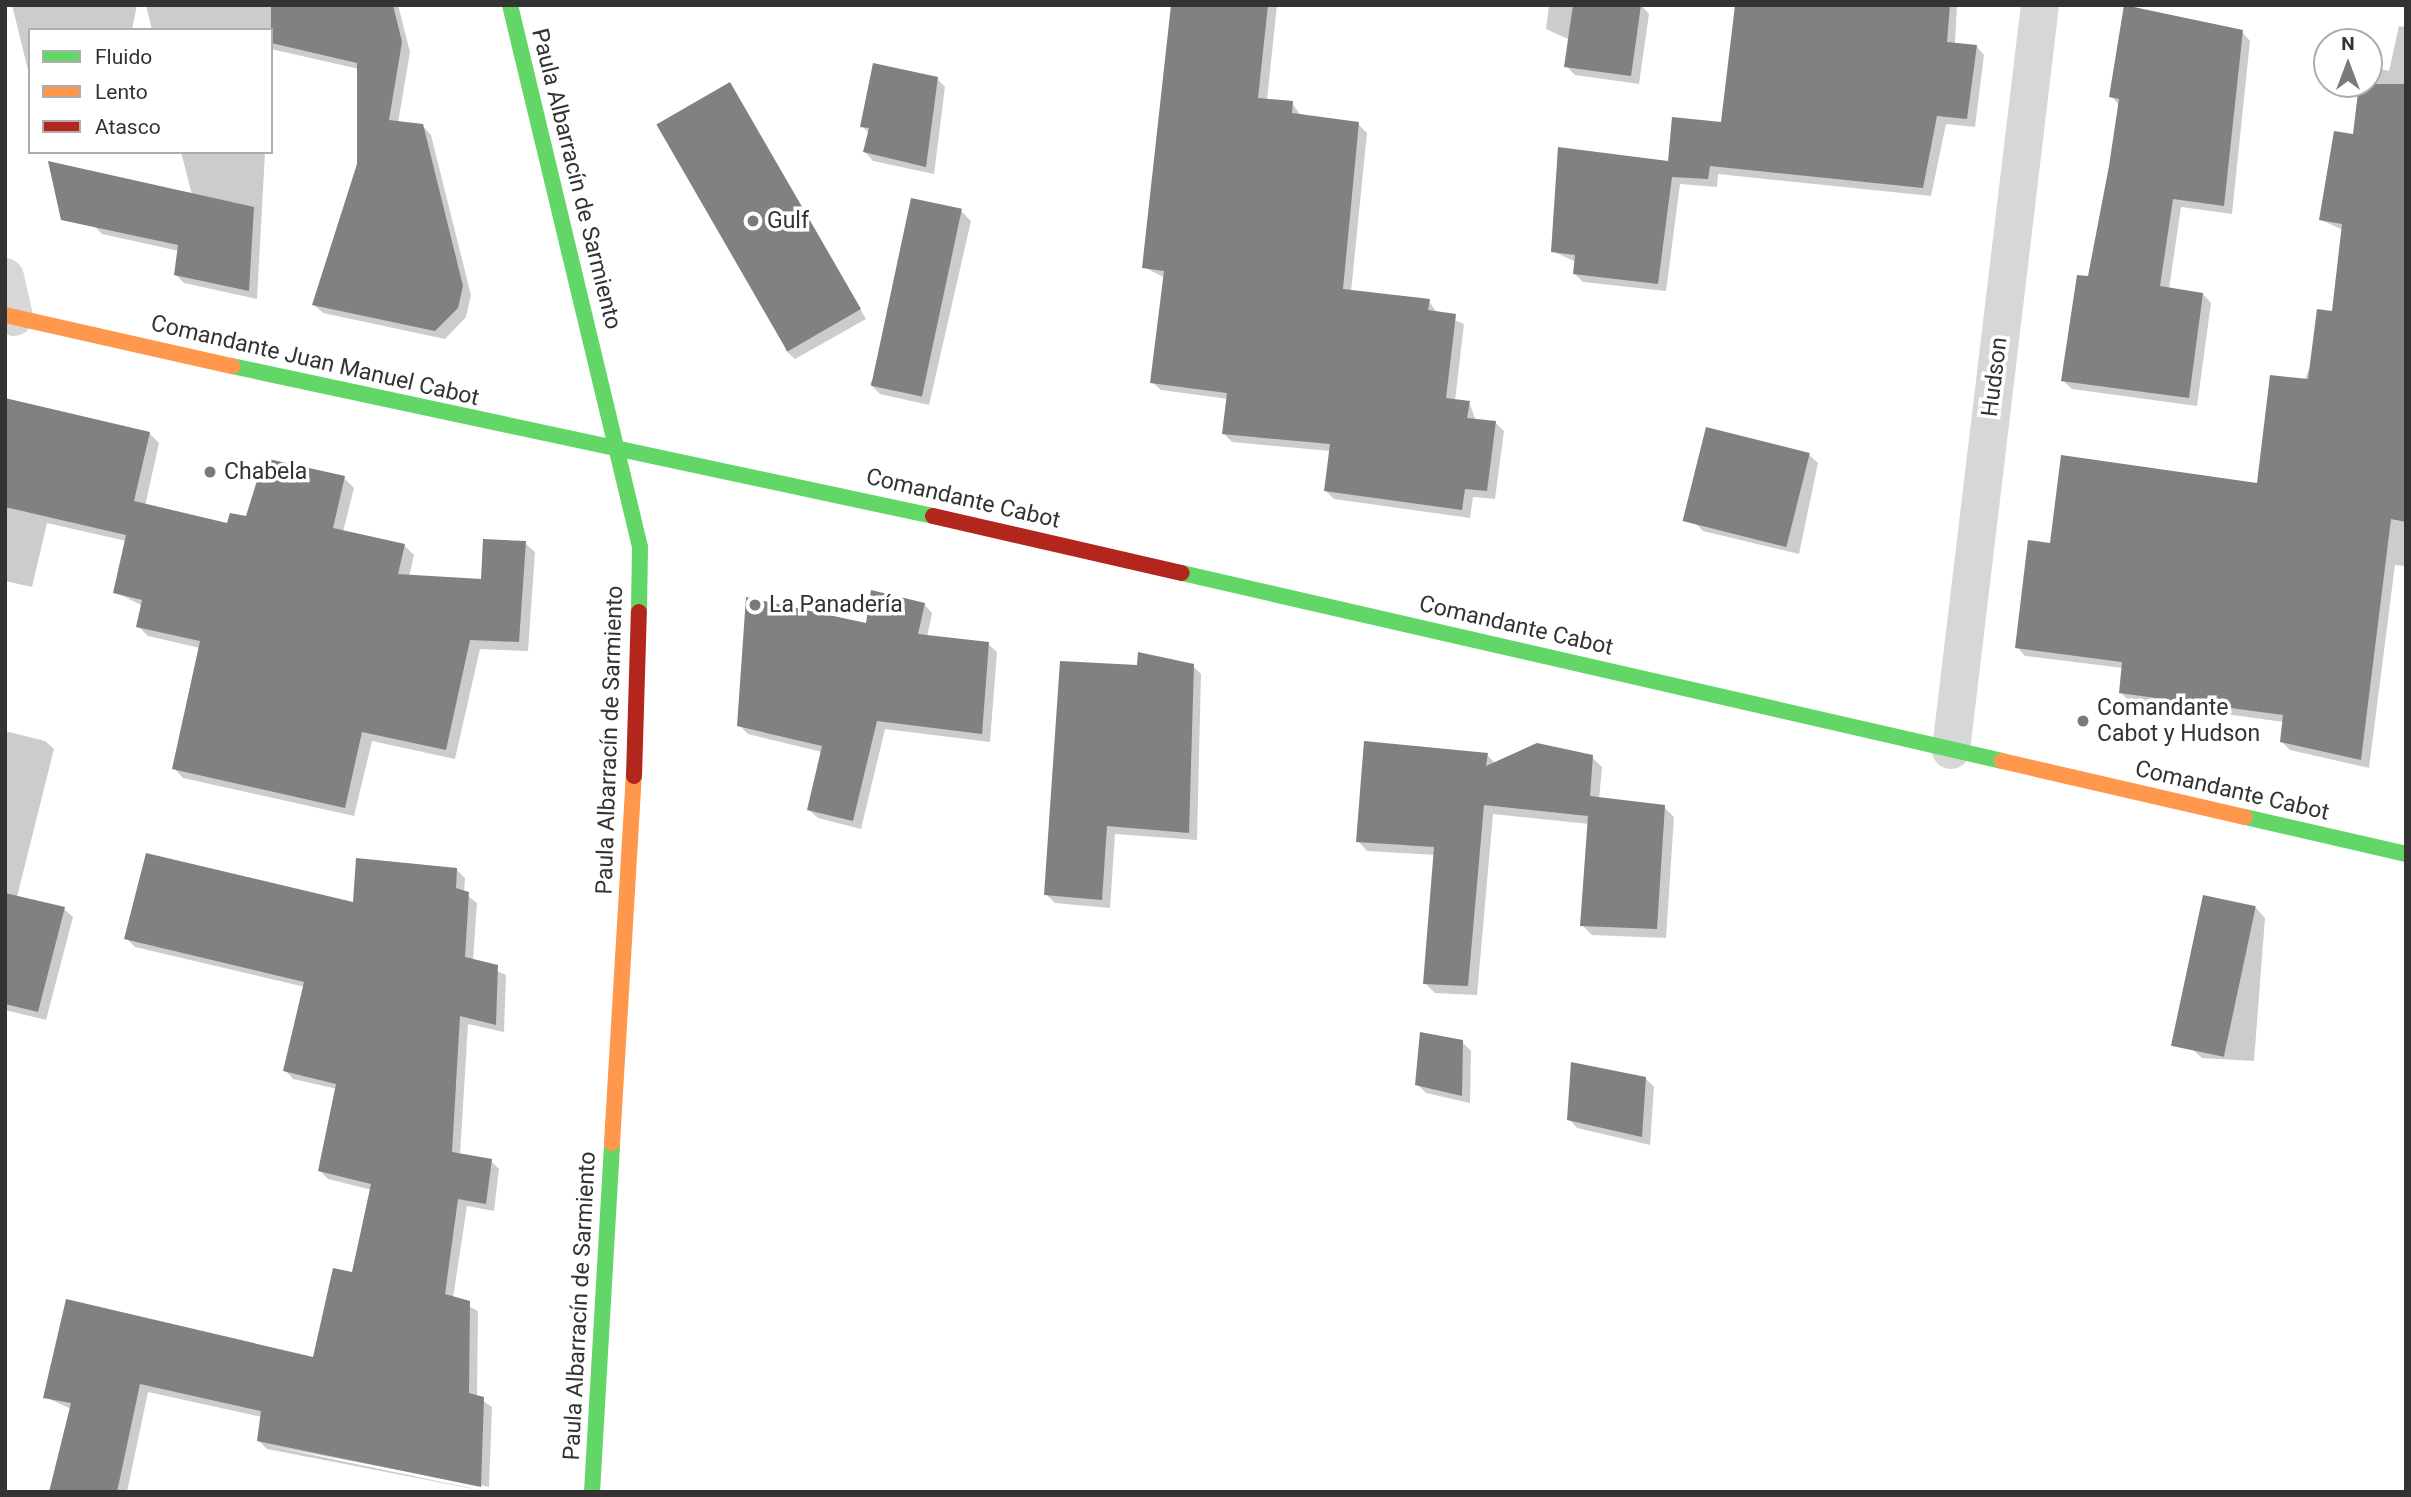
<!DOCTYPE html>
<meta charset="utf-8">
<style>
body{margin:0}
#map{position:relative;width:2411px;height:1497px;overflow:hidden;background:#fff;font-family:Roboto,sans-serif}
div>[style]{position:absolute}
.shadow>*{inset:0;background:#0003}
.building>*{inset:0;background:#818181;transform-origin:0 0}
.street>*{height:38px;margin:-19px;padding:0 19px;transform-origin:19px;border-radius:19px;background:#d7d7d7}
.fast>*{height:16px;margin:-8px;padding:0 8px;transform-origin:8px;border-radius:8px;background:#63d668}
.slow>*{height:16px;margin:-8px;padding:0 8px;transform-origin:8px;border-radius:8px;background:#ff974d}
.jam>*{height:16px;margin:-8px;padding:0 8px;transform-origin:8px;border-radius:8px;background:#b3261e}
.dots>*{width:19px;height:19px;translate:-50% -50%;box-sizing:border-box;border:4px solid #fff;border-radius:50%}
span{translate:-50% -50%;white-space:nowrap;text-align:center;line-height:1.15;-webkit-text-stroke:7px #fff;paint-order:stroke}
.street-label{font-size:23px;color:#333}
.poi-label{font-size:23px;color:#333}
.left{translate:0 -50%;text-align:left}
.frame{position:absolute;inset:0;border:7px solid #333;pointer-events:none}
.legend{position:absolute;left:28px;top:28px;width:245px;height:126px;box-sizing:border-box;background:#fff;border:2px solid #adadad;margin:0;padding:9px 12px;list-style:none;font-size:21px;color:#333}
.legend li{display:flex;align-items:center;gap:14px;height:35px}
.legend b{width:35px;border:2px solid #adadad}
.north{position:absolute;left:2313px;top:28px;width:70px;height:70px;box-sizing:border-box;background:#fff;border:2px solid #adadad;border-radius:50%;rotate:0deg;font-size:19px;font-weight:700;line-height:28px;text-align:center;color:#333}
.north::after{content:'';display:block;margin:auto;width:24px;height:32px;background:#7a7a7a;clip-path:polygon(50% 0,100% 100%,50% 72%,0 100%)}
</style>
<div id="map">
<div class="shadow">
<i style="clip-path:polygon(12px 5px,137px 5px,132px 30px,30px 30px,30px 78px)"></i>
<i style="clip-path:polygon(146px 5px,398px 5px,410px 52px,398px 123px,423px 126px,431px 135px,471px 295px,466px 317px,445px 339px,323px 313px,314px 305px,359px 164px,359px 69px,271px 49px,271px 30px,152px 30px)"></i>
<i style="clip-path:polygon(1173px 5px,1277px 5px,1267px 100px,1292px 103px,1301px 116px,1358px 124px,1367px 133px,1351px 292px,1429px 301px,1437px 313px,1464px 324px,1455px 401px,1469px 402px,1476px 421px,1495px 422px,1504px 431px,1495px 499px,1473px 497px,1470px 518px,1334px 499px,1326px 491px,1331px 451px,1232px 442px,1224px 434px,1228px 399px,1161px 390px,1152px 382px,1165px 278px,1144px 267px)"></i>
<i style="clip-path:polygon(1549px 5px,1641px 5px,1649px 14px,1639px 84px,1575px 75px,1566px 66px,1570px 40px,1546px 29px)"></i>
<i style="clip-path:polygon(1737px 5px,1957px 5px,1955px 44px,1976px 46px,1984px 55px,1975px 127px,1946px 124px,1931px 196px,1718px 174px,1717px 187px,1680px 184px,1666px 291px,1583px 282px,1574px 273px,1576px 262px,1552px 251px,1723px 124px)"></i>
<i style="clip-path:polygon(2125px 5px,2242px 32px,2250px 41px,2232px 214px,2181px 207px,2169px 289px,2203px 294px,2211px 303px,2197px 406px,2072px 389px,2063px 381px,2090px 278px,2120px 106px,2111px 96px)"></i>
<i style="clip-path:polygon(2399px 26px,2406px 27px,2406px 566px,2395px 565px,2369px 768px,2290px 750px,2281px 741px,2284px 722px,2129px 701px,2121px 693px,2123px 668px,2025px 656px,2017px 647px,2051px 545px,2258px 485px,2334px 313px,2343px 230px,2321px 220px,2355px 136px,2361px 84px,2369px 84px,2369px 66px,2389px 71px)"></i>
<i style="clip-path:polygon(937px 79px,945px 87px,934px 174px,873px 161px,865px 152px,869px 133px,862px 126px)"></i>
<i style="clip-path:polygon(730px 84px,866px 319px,795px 359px,786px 351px)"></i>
<i style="clip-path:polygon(181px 152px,265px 153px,257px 299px,184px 283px,176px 275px,179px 251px,102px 234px,94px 226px,192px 195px)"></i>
<i style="clip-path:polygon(961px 211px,971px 221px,929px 405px,880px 394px,870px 384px)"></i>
<i style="clip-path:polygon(5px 400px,149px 433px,159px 443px,145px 506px,229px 525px,344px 478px,354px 488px,343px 532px,404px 545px,414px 555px,409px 577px,483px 581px,525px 543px,535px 552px,528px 651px,480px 649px,455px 759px,372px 741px,354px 816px,183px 778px,174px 768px,200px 648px,148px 636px,138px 626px,143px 606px,115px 592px,126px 541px,47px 523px,32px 587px,5px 581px)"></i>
<i style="clip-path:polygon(1809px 455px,1818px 463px,1799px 554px,1703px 531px,1694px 522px)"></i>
<i style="clip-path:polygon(924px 604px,932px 613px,927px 637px,988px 644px,997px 652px,990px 742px,885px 729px,861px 829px,818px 818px,809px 810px,822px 752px,748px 734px,739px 725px,867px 625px)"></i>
<i style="clip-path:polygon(1193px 666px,1201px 674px,1197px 840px,1115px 834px,1110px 908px,1055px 903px,1046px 894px,1138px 667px)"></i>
<i style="clip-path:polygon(5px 731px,45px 741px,54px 749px,17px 897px,64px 909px,73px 917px,46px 1020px,5px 1010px)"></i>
<i style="clip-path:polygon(1487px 755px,1496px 764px,1592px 757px,1602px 767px,1599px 799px,1664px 807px,1674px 817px,1666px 938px,1592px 935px,1582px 925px,1589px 824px,1493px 814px,1477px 995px,1435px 993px,1425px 983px,1435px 855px,1367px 851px,1358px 841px)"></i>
<i style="clip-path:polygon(456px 869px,465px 878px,464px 893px,477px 903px,473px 960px,506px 975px,504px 1032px,468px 1024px,460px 1155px,491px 1161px,499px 1169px,494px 1211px,467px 1206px,453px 1298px,478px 1311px,477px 1397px,492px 1407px,489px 1487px,266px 1445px,489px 1492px,267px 1449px,259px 1441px,262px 1417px,148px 1392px,127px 1492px,52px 1492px,71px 1409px,45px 1397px,315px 1359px,353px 1274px,372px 1190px,328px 1179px,319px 1170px,337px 1089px,293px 1079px,285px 1070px,305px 987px,135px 947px,126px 938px,355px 904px)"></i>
<i style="clip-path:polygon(2256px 908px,2265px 918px,2254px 1061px,2202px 1058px,2192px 1049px)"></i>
<i style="clip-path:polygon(1462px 1042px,1471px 1051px,1470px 1103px,1426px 1093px,1417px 1084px)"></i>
<i style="clip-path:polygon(1645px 1078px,1654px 1087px,1650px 1145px,1577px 1128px,1569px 1119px)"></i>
</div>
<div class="building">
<i style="clip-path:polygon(271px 5px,393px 5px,402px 42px,389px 120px,423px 124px,463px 286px,458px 308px,435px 331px,312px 305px,357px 164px,357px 63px,271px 43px)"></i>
<i style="clip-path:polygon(1171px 5px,1268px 5px,1258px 98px,1293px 101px,1292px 113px,1359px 122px,1343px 289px,1430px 299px,1428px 310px,1456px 314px,1446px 398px,1470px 401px,1467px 418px,1496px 421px,1487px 491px,1465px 489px,1462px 510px,1324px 491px,1330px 444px,1222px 434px,1227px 393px,1150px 383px,1164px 271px,1142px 268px)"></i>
<i style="clip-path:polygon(1573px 5px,1641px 5px,1631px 76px,1564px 67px)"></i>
<i style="clip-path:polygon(1735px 5px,1950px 5px,1947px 42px,1977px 45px,1967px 119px,1937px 116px,1923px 188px,1710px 166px,1708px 179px,1672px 177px,1658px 284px,1573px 274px,1575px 255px,1551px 252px,1558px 147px,1668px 161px,1672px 117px,1721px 122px)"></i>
<i style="clip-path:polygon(2124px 5px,2243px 30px,2224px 206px,2173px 199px,2160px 286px,2203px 293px,2189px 398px,2061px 381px,2077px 275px,2088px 276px,2109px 166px,2119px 99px,2109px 97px)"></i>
<i style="clip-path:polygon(873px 63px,938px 77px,926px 167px,863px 152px,869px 128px,860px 127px)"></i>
<i style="left:730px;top:82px;width:262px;height:85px;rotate:60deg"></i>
<i style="clip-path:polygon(2359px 84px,2406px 84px,2406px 522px,2391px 519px,2361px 760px,2280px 742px,2283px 715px,2119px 693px,2122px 662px,2015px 648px,2028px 540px,2050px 543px,2061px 455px,2257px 483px,2270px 375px,2308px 379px,2317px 309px,2332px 311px,2342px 224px,2319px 220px,2334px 131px,2353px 134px)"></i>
<i style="clip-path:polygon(48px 161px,254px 207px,249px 291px,174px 275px,178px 245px,61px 220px)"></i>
<i style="left:911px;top:198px;width:52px;height:192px;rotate:12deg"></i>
<i style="clip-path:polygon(5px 398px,150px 432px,134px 501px,227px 523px,230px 513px,246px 516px,264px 458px,345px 476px,333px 528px,405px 544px,398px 574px,481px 579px,483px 539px,526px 541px,519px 642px,470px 640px,446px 750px,362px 732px,345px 808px,172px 769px,200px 641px,136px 627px,142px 600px,113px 593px,126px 535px,5px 507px)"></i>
<i style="left:1706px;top:427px;width:107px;height:97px;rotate:14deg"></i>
<i style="clip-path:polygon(871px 590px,925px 603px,918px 634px,989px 642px,982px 734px,877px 721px,853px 821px,807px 810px,822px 746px,737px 726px,746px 597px,866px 623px)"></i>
<i style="clip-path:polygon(1138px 652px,1194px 664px,1189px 833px,1107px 826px,1102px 900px,1044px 895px,1060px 661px,1137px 665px)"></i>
<i style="clip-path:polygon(1364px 741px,1488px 753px,1486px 766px,1537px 743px,1593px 755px,1590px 796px,1665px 805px,1657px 929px,1580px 926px,1588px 816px,1484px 805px,1468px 986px,1423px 984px,1434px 847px,1356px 842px)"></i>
<i style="clip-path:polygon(146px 853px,353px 902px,356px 858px,457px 868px,456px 888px,469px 892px,465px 957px,498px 965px,496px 1025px,460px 1016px,452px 1152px,492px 1159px,486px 1204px,458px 1199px,445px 1294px,470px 1301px,469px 1393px,484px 1397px,481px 1487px,257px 1441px,261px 1411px,140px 1384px,117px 1492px,49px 1492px,71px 1403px,43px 1398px,66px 1299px,313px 1357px,333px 1268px,352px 1272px,371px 1184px,318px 1171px,336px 1084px,283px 1071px,304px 982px,124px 939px)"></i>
<i style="clip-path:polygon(5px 893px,65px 907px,38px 1012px,5px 1004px)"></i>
<i style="left:2203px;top:895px;width:54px;height:154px;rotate:12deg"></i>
<i style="clip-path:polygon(1420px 1032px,1463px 1040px,1462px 1096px,1415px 1085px)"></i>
<i style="clip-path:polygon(1571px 1062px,1646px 1077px,1642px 1137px,1567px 1120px)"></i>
</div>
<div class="street">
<i style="left:5px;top:277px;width:41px;rotate:77.3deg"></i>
<i style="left:1951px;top:750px;width:750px;rotate:-83.19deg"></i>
</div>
<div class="fast">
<i style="left:510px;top:5px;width:557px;rotate:76.51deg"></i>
<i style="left:640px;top:547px;width:65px;rotate:90.9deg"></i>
<i style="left:232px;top:366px;width:717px;rotate:12.08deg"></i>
<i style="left:1182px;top:573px;width:841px;rotate:12.91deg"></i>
<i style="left:2245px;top:817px;width:165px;rotate:12.9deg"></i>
<i style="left:592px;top:1492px;width:350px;rotate:-86.7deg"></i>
</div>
<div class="slow">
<i style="left:5px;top:315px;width:233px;rotate:12.7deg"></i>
<i style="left:2002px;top:761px;width:249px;rotate:13deg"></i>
<i style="left:612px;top:1143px;width:368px;rotate:-86.6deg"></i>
</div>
<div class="jam">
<i style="left:933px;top:516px;width:255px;rotate:12.9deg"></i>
<i style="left:634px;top:776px;width:164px;rotate:-88.3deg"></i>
</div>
<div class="dots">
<i style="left:753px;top:221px;background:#7a7a7a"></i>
<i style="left:210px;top:472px;background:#7a7a7a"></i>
<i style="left:755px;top:605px;background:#7a7a7a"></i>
<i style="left:2083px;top:721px;background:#7a7a7a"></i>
</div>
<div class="street-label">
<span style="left:576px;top:179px;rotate:76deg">Paula Albarracín de Sarmiento</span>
<span style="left:315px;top:361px;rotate:13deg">Comandante Juan Manuel Cabot</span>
<span style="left:1995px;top:377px;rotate:-83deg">Hudson</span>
<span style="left:963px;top:499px;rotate:13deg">Comandante Cabot</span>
<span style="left:1516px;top:626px;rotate:13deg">Comandante Cabot</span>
<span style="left:610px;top:740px;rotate:-88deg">Paula Albarracín de Sarmiento</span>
<span style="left:2232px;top:791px;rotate:13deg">Comandante Cabot</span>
<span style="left:580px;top:1306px;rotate:-87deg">Paula Albarracín de Sarmiento</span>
</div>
<div class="poi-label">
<span class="left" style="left:767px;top:221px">Gulf</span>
<span class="left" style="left:224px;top:472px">Chabela</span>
<span class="left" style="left:769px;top:605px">La Panadería</span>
<span class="left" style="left:2097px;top:721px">Comandante<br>Cabot y Hudson</span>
</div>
<div class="frame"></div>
<ul class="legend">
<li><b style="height:9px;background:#63d668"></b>Fluido</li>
<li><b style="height:9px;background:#ff974d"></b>Lento</li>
<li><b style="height:9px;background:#b3261e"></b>Atasco</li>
</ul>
<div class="north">N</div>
</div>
